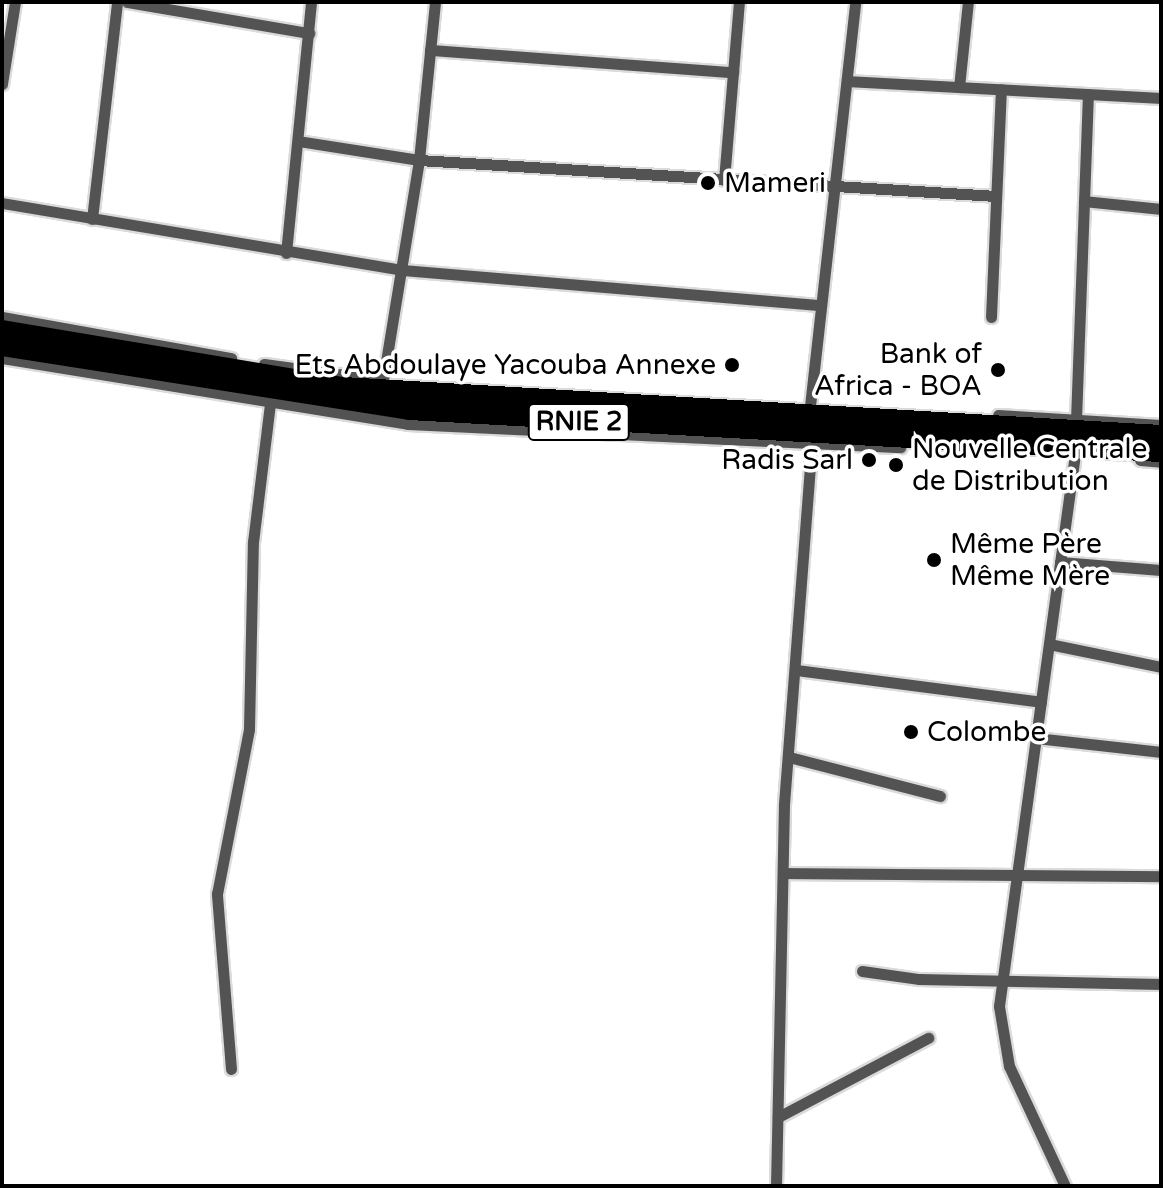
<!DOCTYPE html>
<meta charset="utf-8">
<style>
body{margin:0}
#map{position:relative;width:1163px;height:1188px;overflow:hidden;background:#fff;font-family:"Varela Round",sans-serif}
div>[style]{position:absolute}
.roads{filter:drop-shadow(2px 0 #dbdbdb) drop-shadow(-2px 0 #dbdbdb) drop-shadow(0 2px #dbdbdb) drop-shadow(0 -2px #dbdbdb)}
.street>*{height:11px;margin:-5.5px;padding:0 5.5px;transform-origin:5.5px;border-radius:5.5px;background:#535353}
.highway>*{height:20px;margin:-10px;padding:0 10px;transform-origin:10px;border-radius:10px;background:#000}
.dots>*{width:22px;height:22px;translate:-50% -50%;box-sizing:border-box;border:4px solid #fff;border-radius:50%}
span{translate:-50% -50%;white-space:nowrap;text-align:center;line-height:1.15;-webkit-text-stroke:7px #fff;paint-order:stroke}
.shield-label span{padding:2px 6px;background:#fff;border:2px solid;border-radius:6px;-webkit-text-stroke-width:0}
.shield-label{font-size:26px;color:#000;font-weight:700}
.poi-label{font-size:28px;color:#000}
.left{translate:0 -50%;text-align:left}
.right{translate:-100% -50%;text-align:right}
.frame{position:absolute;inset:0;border:4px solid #000;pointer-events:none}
</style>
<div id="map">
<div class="roads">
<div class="street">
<i style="left:127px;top:2px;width:185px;rotate:9.7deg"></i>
<i style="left:430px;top:50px;width:304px;rotate:4.2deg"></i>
<i style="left:847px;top:81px;width:314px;rotate:3.1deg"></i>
<i style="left:2px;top:84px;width:83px;rotate:-81deg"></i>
<i style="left:959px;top:87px;width:85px;rotate:-84deg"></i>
<i style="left:298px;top:141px;width:122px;rotate:8.9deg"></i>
<i style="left:419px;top:160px;width:578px;rotate:3.57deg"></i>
<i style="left:724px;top:180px;width:179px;rotate:-85.2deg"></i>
<i style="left:1084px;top:201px;width:77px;rotate:5.9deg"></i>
<i style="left:2px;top:203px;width:406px;rotate:9.5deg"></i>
<i style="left:402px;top:270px;width:418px;rotate:4.8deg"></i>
<i style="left:92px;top:219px;width:218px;rotate:-83.4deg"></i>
<i style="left:286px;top:253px;width:252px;rotate:-84.3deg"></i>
<i style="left:2px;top:317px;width:233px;rotate:10.2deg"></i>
<i style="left:991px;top:317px;width:228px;rotate:-87.5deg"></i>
<i style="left:2px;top:358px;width:411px;rotate:9.2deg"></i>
<i style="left:408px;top:424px;width:493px;rotate:2.7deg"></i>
<i style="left:264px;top:364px;width:119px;rotate:7.7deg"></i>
<i style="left:383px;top:380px;width:223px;rotate:-80.7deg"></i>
<i style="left:419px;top:160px;width:159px;rotate:-84.2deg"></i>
<i style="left:810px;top:406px;width:406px;rotate:-83.6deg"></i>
<i style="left:998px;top:415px;width:163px;rotate:3.5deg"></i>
<i style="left:1076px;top:420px;width:326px;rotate:-87.9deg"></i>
<i style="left:1140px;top:460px;width:21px;rotate:5deg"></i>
<i style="left:1060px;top:562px;width:101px;rotate:4.5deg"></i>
<i style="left:1049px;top:644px;width:114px;rotate:11.6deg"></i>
<i style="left:796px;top:670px;width:247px;rotate:7.4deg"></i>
<i style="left:1036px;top:738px;width:126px;rotate:6.4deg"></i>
<i style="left:789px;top:757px;width:156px;rotate:14.5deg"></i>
<i style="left:783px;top:873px;width:378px;rotate:0.5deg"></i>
<i style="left:862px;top:971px;width:58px;rotate:8deg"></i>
<i style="left:919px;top:979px;width:242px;rotate:1.2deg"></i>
<i style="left:231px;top:1069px;width:176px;rotate:-94.6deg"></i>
<i style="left:217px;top:894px;width:168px;rotate:-79deg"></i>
<i style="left:249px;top:729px;width:187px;rotate:-88.8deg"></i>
<i style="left:253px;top:542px;width:139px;rotate:-83deg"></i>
<i style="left:778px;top:1117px;width:170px;rotate:-27.8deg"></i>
<i style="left:776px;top:1186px;width:382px;rotate:-88.8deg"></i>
<i style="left:784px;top:804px;width:361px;rotate:-85.6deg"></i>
<i style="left:1065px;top:1186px;width:132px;rotate:-115deg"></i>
<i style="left:1009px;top:1066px;width:61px;rotate:-99.5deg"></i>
<i style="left:999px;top:1006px;width:557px;rotate:-82.16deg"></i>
</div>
<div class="highway">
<i style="left:2px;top:330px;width:346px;rotate:9.5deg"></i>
<i style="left:343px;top:387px;width:819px;rotate:3.36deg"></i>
<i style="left:2px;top:346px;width:412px;rotate:8.9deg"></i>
<i style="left:409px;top:410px;width:753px;rotate:3.2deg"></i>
</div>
</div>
<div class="dots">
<i style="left:708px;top:183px;background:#000"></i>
<i style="left:732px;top:365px;background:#000"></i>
<i style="left:998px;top:370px;background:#000"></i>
<i style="left:869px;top:460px;background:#000"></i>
<i style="left:896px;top:465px;background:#000"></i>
<i style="left:934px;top:560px;background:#000"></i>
<i style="left:911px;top:732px;background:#000"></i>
</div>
<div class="shield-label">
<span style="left:579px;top:422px">RNIE 2</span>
</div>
<div class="poi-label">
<span class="left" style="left:724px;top:183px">Mameri</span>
<span class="right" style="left:982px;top:370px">Bank of<br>Africa - BOA</span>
<span class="right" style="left:716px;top:365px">Ets Abdoulaye Yacouba Annexe</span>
<span class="left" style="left:912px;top:465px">Nouvelle Centrale<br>de Distribution</span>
<span class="right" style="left:853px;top:460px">Radis Sarl</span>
<span class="left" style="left:950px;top:560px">Même Père<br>Même Mère</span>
<span class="left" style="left:927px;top:732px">Colombe</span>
</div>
<div class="frame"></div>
</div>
